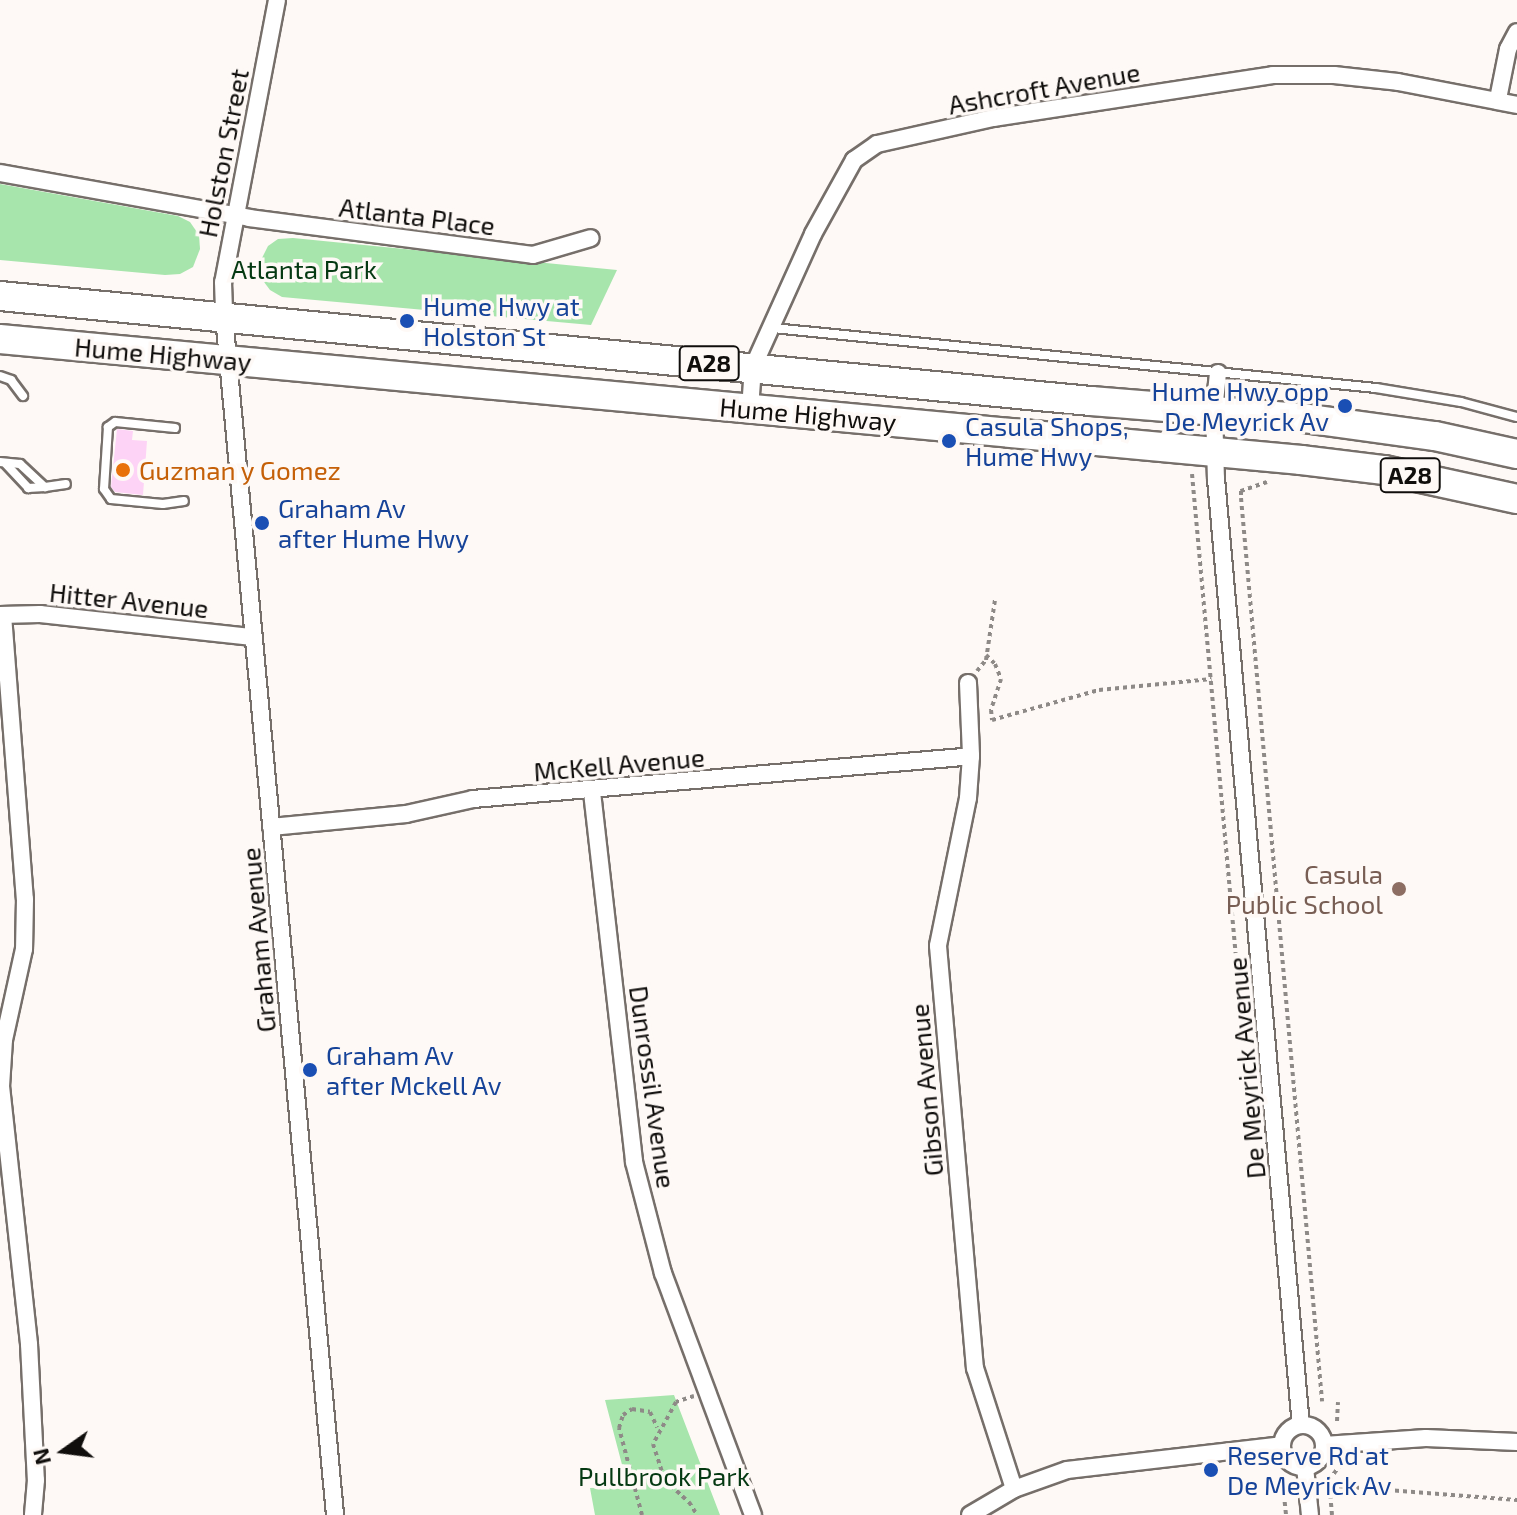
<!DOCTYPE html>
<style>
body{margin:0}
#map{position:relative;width:1517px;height:1515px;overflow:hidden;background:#fef9f6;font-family:"Exo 2",sans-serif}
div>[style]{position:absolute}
.green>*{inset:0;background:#a7e5ac}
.building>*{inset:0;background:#fdd3f6}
.path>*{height:4px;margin-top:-2px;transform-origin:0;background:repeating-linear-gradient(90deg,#8e8a87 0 4px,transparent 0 8px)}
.roads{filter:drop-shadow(2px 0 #766f6a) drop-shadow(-2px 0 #766f6a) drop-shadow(0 2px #766f6a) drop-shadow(0 -2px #766f6a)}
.lane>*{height:8px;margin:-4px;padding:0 4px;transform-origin:4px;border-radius:4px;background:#fff}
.street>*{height:16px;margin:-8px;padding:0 8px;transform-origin:8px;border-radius:8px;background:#fff}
.street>.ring{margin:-8px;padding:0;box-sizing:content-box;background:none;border:16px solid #fff;border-radius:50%}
.highway>*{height:28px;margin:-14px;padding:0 14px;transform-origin:14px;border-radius:14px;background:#fff}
.dots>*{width:22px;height:22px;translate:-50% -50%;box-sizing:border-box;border:4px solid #fef9f6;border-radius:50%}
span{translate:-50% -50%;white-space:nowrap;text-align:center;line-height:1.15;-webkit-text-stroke:7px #fef9f6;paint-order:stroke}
.shield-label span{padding:2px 6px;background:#fef9f6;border:2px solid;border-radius:6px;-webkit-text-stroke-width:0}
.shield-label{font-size:24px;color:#100e0c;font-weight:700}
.street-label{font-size:26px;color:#100e0c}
.park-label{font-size:26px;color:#053912}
.transit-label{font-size:26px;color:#164399}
.left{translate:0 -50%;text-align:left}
.right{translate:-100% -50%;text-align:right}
.food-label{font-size:26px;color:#c56008}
.education-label{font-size:26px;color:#785e54}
.north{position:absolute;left:24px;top:1411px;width:80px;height:80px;-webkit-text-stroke:6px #fef9f6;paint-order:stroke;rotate:256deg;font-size:22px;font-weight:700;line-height:32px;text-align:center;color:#100e0c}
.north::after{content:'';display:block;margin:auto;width:28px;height:36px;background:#100e0c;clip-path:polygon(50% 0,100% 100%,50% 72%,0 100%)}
</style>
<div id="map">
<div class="green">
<i style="clip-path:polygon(0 184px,178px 216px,190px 222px,199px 235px,200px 249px,193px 267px,180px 274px,165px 275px,0 260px)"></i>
<i style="clip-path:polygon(293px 238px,617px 270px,591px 325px,282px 297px,270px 290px,261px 278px,261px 260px,268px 246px,278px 239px)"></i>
<i style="clip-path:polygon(674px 1395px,720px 1515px,595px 1515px,590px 1488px,618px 1487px,625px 1476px,605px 1400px)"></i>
</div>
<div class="building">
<i style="clip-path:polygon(117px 429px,133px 431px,132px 440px,147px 441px,143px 495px,115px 492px,111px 487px)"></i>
</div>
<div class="path">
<i style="left:1192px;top:474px;width:481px;rotate:84.8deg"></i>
<i style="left:1267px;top:482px;width:28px;rotate:161deg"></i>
<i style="left:1241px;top:491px;width:7px;rotate:90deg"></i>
<i style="left:1241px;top:498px;width:907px;rotate:84.87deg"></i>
<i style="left:986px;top:655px;width:13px;rotate:45deg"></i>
<i style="left:995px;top:664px;width:16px;rotate:68deg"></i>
<i style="left:1001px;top:679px;width:33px;rotate:108deg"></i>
<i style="left:991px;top:710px;width:10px;rotate:84deg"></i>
<i style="left:992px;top:720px;width:111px;rotate:-15.7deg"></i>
<i style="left:1099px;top:690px;width:113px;rotate:-5.6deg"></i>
<i style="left:977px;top:671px;width:14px;rotate:-51deg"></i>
<i style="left:986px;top:660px;width:61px;rotate:-81.5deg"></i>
<i style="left:694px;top:1396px;width:19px;rotate:162deg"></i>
<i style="left:676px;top:1402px;width:48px;rotate:118.7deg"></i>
<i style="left:653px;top:1444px;width:38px;rotate:72deg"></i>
<i style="left:665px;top:1480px;width:33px;rotate:43deg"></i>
<i style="left:689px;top:1502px;width:15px;rotate:58deg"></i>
<i style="left:1337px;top:1421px;width:19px;rotate:-87deg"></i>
<i style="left:1323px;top:1485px;width:195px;rotate:4.4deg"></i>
<i style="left:1283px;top:1486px;width:29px;rotate:84deg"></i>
<i style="left:642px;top:1515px;width:90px;rotate:-104.8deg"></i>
<i style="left:619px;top:1428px;width:14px;rotate:-73deg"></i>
<i style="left:623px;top:1415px;width:11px;rotate:-34deg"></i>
<i style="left:632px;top:1409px;width:18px;rotate:9deg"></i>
<i style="left:650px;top:1412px;width:17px;rotate:65deg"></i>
<i style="left:1332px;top:1515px;width:35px;rotate:-95deg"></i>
<i style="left:1329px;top:1480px;width:20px;rotate:-53deg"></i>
</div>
<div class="roads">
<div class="lane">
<i style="left:773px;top:328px;width:606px;rotate:5.68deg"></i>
<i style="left:1376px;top:388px;width:86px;rotate:9.4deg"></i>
<i style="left:1461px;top:402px;width:58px;rotate:15deg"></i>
<i style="left:0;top:376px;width:12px;rotate:20deg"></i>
<i style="left:11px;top:380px;width:20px;rotate:53deg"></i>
<i style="left:175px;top:428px;width:60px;rotate:-174.3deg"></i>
<i style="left:115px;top:422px;width:9px;rotate:144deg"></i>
<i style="left:108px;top:427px;width:62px;rotate:93.7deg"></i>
<i style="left:104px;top:489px;width:12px;rotate:55deg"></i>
<i style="left:111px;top:499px;width:52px;rotate:5.5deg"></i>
<i style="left:163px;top:504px;width:21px;rotate:-8deg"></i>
<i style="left:0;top:462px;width:20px;rotate:6deg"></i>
<i style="left:20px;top:464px;width:34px;rotate:43deg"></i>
<i style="left:45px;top:487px;width:21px;rotate:-8deg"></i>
<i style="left:6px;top:464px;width:33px;rotate:47deg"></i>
<i style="left:28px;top:488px;width:17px;rotate:-3deg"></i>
</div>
<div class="street">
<i style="left:277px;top:0;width:287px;rotate:100.8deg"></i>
<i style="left:223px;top:282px;width:34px;rotate:88deg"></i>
<i style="left:224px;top:316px;width:1204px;rotate:84.71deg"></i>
<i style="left:1498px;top:99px;width:51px;rotate:-78.7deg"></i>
<i style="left:1508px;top:49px;width:19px;rotate:-62deg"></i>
<i style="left:0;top:173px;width:253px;rotate:10.2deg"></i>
<i style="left:249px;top:218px;width:286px;rotate:7.4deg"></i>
<i style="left:533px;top:255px;width:60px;rotate:-16.3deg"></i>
<i style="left:1218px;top:373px;width:36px;rotate:96deg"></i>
<i style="left:1214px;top:409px;width:70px;rotate:88.4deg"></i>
<i style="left:1216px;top:479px;width:950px;rotate:84.87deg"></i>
<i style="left:750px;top:409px;width:42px;rotate:-85.9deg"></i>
<i style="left:753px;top:367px;width:146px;rotate:-65.7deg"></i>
<i style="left:813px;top:234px;width:85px;rotate:-61deg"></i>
<i style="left:854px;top:160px;width:28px;rotate:-35deg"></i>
<i style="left:877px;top:144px;width:119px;rotate:-12.6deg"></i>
<i style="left:993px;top:118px;width:283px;rotate:-8.7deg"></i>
<i style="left:1273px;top:75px;width:61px"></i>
<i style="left:1334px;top:75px;width:64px;rotate:6.2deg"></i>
<i style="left:1398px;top:82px;width:121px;rotate:10.9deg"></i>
<i style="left:0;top:615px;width:40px;rotate:-1.4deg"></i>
<i style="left:40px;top:614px;width:214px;rotate:6.2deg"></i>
<i style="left:3px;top:615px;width:285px;rotate:85.6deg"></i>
<i style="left:25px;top:899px;width:50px;rotate:91.1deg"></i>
<i style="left:24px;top:949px;width:93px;rotate:102.4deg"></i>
<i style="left:4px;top:1040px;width:46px;rotate:93.7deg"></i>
<i style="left:1px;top:1086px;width:260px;rotate:83.8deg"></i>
<i style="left:29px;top:1344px;width:136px;rotate:87.1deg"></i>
<i style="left:36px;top:1480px;width:35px;rotate:95deg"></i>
<i style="left:968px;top:683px;width:73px;rotate:87.6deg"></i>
<i style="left:971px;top:756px;width:42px;rotate:94.1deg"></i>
<i style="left:968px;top:798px;width:151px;rotate:101.5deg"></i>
<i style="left:938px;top:946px;width:424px;rotate:85deg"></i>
<i style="left:975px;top:1368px;width:127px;rotate:72.1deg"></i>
<i style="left:592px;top:792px;width:372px;rotate:83.5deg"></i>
<i style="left:634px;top:1162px;width:115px;rotate:75.4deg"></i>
<i style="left:663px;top:1273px;width:258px;rotate:69.6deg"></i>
<i style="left:271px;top:827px;width:136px;rotate:-5.5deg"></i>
<i style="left:406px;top:814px;width:69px;rotate:-12.6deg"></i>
<i style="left:473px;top:799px;width:500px;rotate:-4.9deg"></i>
<i class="ring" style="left:1282px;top:1425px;width:26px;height:26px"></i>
<i style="left:1324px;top:1445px;width:102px;rotate:-3.9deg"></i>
<i style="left:1426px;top:1438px;width:91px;rotate:2.5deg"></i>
<i style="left:1305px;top:1467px;width:48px;rotate:84.1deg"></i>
<i style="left:970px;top:1515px;width:51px;rotate:-30.6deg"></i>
<i style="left:1014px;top:1489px;width:56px;rotate:-19.7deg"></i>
<i style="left:1067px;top:1470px;width:216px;rotate:-6.6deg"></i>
</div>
<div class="highway">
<i style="left:0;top:296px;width:1096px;rotate:5.5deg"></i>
<i style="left:1091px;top:401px;width:213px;rotate:4.6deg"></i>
<i style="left:1303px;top:418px;width:133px;rotate:7.8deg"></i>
<i style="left:1435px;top:436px;width:84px;rotate:12.4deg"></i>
<i style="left:0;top:339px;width:1307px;rotate:5.31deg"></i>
<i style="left:1301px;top:460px;width:84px;rotate:6.9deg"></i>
<i style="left:1384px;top:470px;width:136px;rotate:12.3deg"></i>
</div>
</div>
<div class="dots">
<i style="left:407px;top:321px;background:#1a4fb4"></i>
<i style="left:1345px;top:406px;background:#1a4fb4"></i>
<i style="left:949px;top:441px;background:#1a4fb4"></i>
<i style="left:123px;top:470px;background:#e8710a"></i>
<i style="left:262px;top:523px;background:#1a4fb4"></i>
<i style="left:1399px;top:889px;background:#8d6e63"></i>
<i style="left:310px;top:1070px;background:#1a4fb4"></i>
<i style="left:1211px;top:1470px;background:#1a4fb4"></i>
</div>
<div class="shield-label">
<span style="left:709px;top:363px">A28</span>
<span style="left:1410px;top:475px">A28</span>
</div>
<div class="street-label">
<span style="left:1044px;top:88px;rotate:-10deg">Ashcroft Avenue</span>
<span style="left:223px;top:153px;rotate:-79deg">Holston Street</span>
<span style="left:417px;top:216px;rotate:7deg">Atlanta Place</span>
<span style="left:163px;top:354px;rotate:5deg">Hume Highway</span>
<span style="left:808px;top:414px;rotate:5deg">Hume Highway</span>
<span style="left:129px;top:600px;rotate:6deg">Hitter Avenue</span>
<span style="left:619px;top:764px;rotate:-5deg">McKell Avenue</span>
<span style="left:258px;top:940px;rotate:-95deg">Graham Avenue</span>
<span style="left:1246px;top:1068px;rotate:-95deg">De Meyrick Avenue</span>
<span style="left:653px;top:1087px;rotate:82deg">Dunrossil Avenue</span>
<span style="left:926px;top:1090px;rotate:-95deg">Gibson Avenue</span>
</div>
<div class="park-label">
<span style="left:304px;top:269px">Atlanta Park</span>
<span style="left:664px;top:1476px">Pullbrook Park</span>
</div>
<div class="transit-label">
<span class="left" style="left:423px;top:321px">Hume Hwy at<br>Holston St</span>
<span class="right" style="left:1329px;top:406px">Hume Hwy opp<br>De Meyrick Av</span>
<span class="left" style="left:965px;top:441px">Casula Shops,<br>Hume Hwy</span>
<span class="left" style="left:278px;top:523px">Graham Av<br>after Hume Hwy</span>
<span class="left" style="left:326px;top:1070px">Graham Av<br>after Mckell Av</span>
<span class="left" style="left:1227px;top:1470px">Reserve Rd at<br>De Meyrick Av</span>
</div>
<div class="food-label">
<span class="left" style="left:139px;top:470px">Guzman y Gomez</span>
</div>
<div class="education-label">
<span class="right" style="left:1383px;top:889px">Casula<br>Public School</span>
</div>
<div class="north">N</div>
</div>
